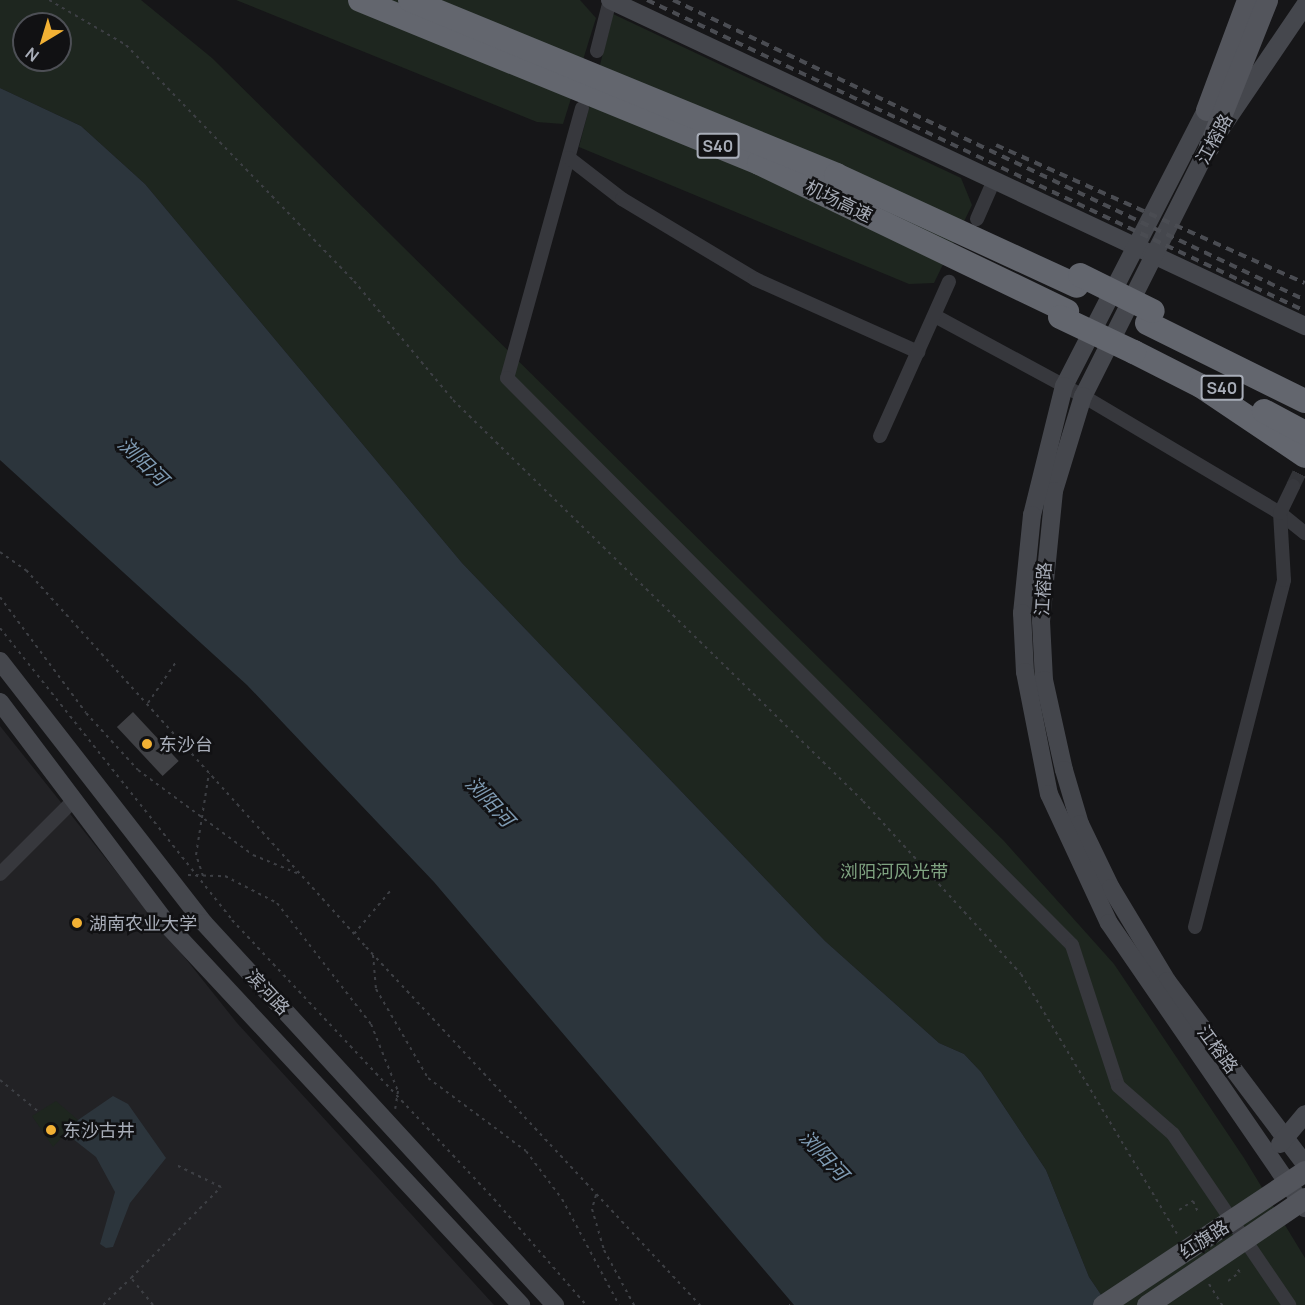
<!DOCTYPE html>
<meta charset="utf-8">
<style>
body{margin:0}
#map{position:relative;width:1305px;height:1305px;overflow:hidden;background:#161618;font-family:Manrope,"Noto Sans SC",sans-serif}
div>[style]{position:absolute}
.built>*{inset:0;background:#222225}
.green>*{inset:0;background:#1e261f}
.water>*{inset:0;background:#2c353c}
.building>*{inset:0;background:#404145;transform-origin:0 0}
.street-tunnel>*{height:14px;margin-top:-7px;transform-origin:0;background:repeating-linear-gradient(90deg,#333438 0 14px,transparent 0 21px)}
.path>*{height:2px;margin-top:-1px;transform-origin:0;background:repeating-linear-gradient(90deg,#3d3f44 0 3px,transparent 0 7.5px)}
.street>*{height:14px;margin:-7px;padding:0 7px;transform-origin:7px;border-radius:7px;background:#37383d}
.secondary>*{height:18px;margin:-9px;padding:0 9px;transform-origin:9px;border-radius:9px;background:#45474d}
.primary>*{height:21px;margin:-10.5px;padding:0 10.5px;transform-origin:10.5px;border-radius:10.5px;background:#53555c}
.highway>*{height:24px;margin:-12px;padding:0 12px;transform-origin:12px;border-radius:12px;background:#63666e}
.rail>*{height:4px;margin-top:-2px;transform-origin:0;background:repeating-linear-gradient(90deg,#4a4c52 0 8px,transparent 0 14px)}
.primary-bridge>*{height:21px;margin:-10.5px;padding:0 10.5px;transform-origin:10.5px;border-radius:10.5px;background:#53555c}
.highway-bridge>*{height:24px;margin:-12px;padding:0 12px;transform-origin:12px;border-radius:12px;background:#63666e}
.dots>*{width:16px;height:16px;translate:-50% -50%;box-sizing:border-box;border:3px solid #111113;border-radius:50%}
span{translate:-50% -50%;white-space:nowrap;text-align:center;line-height:1.15;-webkit-text-stroke:5px #111113;paint-order:stroke}
.shield-label span{padding:2px 4px;background:#111113;border:2px solid;border-radius:4px;-webkit-text-stroke-width:0}
.shield-label{font-size:16px;color:#a8adb8;font-weight:700}
.street-label{font-size:18px;color:#a8adb8}
.poi-label{font-size:18px;color:#a8adb8}
.left{translate:0 -50%;text-align:left}
.park-label{font-size:18px;color:#7fa381}
.water-label{font-size:20px;color:#7f9bb3;font-style:italic}
.north{position:absolute;left:12px;top:12px;width:60px;height:60px;box-sizing:border-box;background:#111113;border:2px solid #4d4f55;border-radius:50%;rotate:218deg;font-size:16px;font-weight:700;line-height:24px;text-align:center;color:#a8adb8}
.north::after{content:'';display:block;margin:auto;width:21px;height:27px;background:#f2b134;clip-path:polygon(50% 0,100% 100%,50% 72%,0 100%)}
</style>
<div id="map">
<div class="built">
<i style="clip-path:polygon(0 726px,237px 1023px,494px 1305px,0 1305px)"></i>
</div>
<div class="green">
<i style="clip-path:polygon(evenodd,0 0,141px 0,212px 58px,1004px 841px,1114px 964px,1244px 1158px,1305px 1258px,1305px 1305px,1108px 1305px,1089px 1277px,1046px 1170px,981px 1072px,964px 1054px,939px 1043px,825px 941px,462px 563px,145px 184px,81px 126px,0 88px,0 0,24px 24px,60px 24px,60px 60px,24px 60px,24px 24px)"></i>
<i style="clip-path:polygon(236px 0,580px 0,596px 18px,563px 124px,537px 122px)"></i>
<i style="clip-path:polygon(613px 14px,961px 178px,972px 205px,934px 283px,909px 284px,579px 147px)"></i>
<i style="clip-path:polygon(56px 1101px,78px 1120px,53px 1147px,32px 1116px)"></i>
</div>
<div class="water">
<i style="clip-path:polygon(0 88px,81px 126px,145px 184px,462px 563px,825px 941px,939px 1043px,964px 1054px,981px 1072px,1046px 1170px,1089px 1277px,1108px 1305px,794px 1305px,434px 882px,247px 685px,0 460px)"></i>
<i style="clip-path:polygon(113px 1096px,128px 1104px,166px 1158px,130px 1203px,113px 1247px,106px 1248px,100px 1244px,115px 1192px,96px 1157px,68px 1135px,78px 1120px)"></i>
</div>
<div class="building">
<i style="left:133px;top:712px;width:67px;height:22px;rotate:47deg"></i>
<i style="clip-path:polygon(53px 1123px,58px 1133px,48px 1137px,44px 1128px)"></i>
</div>
<div class="street-tunnel">
<i style="left:1293px;top:486px;width:28px;rotate:-64deg"></i>
</div>
<div class="path">
<i style="left:49px;top:0;width:89px;rotate:30.3deg"></i>
<i style="left:126px;top:45px;width:328px;rotate:46deg"></i>
<i style="left:354px;top:281px;width:155px;rotate:50.2deg"></i>
<i style="left:453px;top:400px;width:573px;rotate:44.36deg"></i>
<i style="left:863px;top:801px;width:234px;rotate:47.6deg"></i>
<i style="left:1021px;top:974px;width:303px;rotate:59deg"></i>
<i style="left:0;top:552px;width:32px;rotate:35deg"></i>
<i style="left:26px;top:570px;width:508px;rotate:47.95deg"></i>
<i style="left:366px;top:947px;width:490px;rotate:47deg"></i>
<i style="left:0;top:597px;width:144px;rotate:53.4deg"></i>
<i style="left:86px;top:713px;width:77px;rotate:47.6deg"></i>
<i style="left:138px;top:770px;width:143px;rotate:36.5deg"></i>
<i style="left:253px;top:855px;width:50px;rotate:22.4deg"></i>
<i style="left:0;top:628px;width:373px;rotate:51.5deg"></i>
<i style="left:232px;top:920px;width:383px;rotate:46.8deg"></i>
<i style="left:494px;top:1199px;width:140px;rotate:49deg"></i>
<i style="left:148px;top:703px;width:50px;rotate:-55.7deg"></i>
<i style="left:188px;top:875px;width:37px;rotate:2deg"></i>
<i style="left:225px;top:876px;width:59px;rotate:27.4deg"></i>
<i style="left:277px;top:903px;width:153px;rotate:52.2deg"></i>
<i style="left:371px;top:1024px;width:72px;rotate:68.1deg"></i>
<i style="left:398px;top:1091px;width:18px;rotate:99deg"></i>
<i style="left:203px;top:876px;width:22px;rotate:-108deg"></i>
<i style="left:196px;top:855px;width:83px;rotate:-81deg"></i>
<i style="left:354px;top:934px;width:57px;rotate:-49.9deg"></i>
<i style="left:373px;top:955px;width:34px;rotate:85deg"></i>
<i style="left:376px;top:989px;width:103px;rotate:59.7deg"></i>
<i style="left:428px;top:1078px;width:122px;rotate:36.7deg"></i>
<i style="left:526px;top:1151px;width:60px;rotate:53.1deg"></i>
<i style="left:562px;top:1199px;width:120px;rotate:61.7deg"></i>
<i style="left:0;top:1080px;width:50px;rotate:39.4deg"></i>
<i style="left:596px;top:1195px;width:15px;rotate:106deg"></i>
<i style="left:592px;top:1209px;width:43px;rotate:73.7deg"></i>
<i style="left:604px;top:1250px;width:63px;rotate:61.4deg"></i>
<i style="left:1179px;top:1210px;width:17px;rotate:-33deg"></i>
<i style="left:1193px;top:1201px;width:12px;rotate:66deg"></i>
<i style="left:1228px;top:1281px;width:15px;rotate:-37deg"></i>
<i style="left:1240px;top:1272px;width:7px;rotate:-135deg"></i>
<i style="left:1209px;top:1284px;width:25px;rotate:58deg"></i>
<i style="left:103px;top:1305px;width:39px;rotate:-44deg"></i>
<i style="left:153px;top:1305px;width:35px;rotate:-129deg"></i>
<i style="left:131px;top:1278px;width:128px;rotate:-45.3deg"></i>
<i style="left:221px;top:1187px;width:50px;rotate:-153.9deg"></i>
<i style="left:789px;top:1305px;width:1px"></i>
</div>
<div class="street">
<i style="left:597px;top:51px;width:53px;rotate:-75.7deg"></i>
<i style="left:582px;top:108px;width:280px;rotate:105.5deg"></i>
<i style="left:507px;top:378px;width:800px;rotate:45.1deg"></i>
<i style="left:1072px;top:945px;width:148px;rotate:71.9deg"></i>
<i style="left:1118px;top:1086px;width:73px;rotate:41.1deg"></i>
<i style="left:1173px;top:1134px;width:207px;rotate:55.8deg"></i>
<i style="left:569px;top:158px;width:67px;rotate:37.7deg"></i>
<i style="left:622px;top:199px;width:155px;rotate:31deg"></i>
<i style="left:755px;top:279px;width:179px;rotate:24.1deg"></i>
<i style="left:977px;top:219px;width:43px;rotate:-66.4deg"></i>
<i style="left:935px;top:316px;width:168px;rotate:28.4deg"></i>
<i style="left:1083px;top:396px;width:229px;rotate:30.7deg"></i>
<i style="left:1280px;top:513px;width:32px;rotate:39deg"></i>
<i style="left:880px;top:436px;width:169px;rotate:-65.9deg"></i>
<i style="left:0;top:874px;width:105px;rotate:-45deg"></i>
<i style="left:1195px;top:927px;width:358px;rotate:-75.6deg"></i>
<i style="left:1284px;top:580px;width:67px;rotate:-93.4deg"></i>
<i style="left:1280px;top:513px;width:30px;rotate:-64deg"></i>
</div>
<div class="secondary">
<i style="left:610px;top:0;width:768px;rotate:25.13deg"></i>
<i style="left:1305px;top:5px;width:171px;rotate:124.2deg"></i>
<i style="left:1209px;top:146px;width:280px;rotate:116.7deg"></i>
<i style="left:1083px;top:396px;width:99px;rotate:107deg"></i>
<i style="left:1054px;top:491px;width:131px;rotate:95.7deg"></i>
<i style="left:1041px;top:621px;width:59px;rotate:87.1deg"></i>
<i style="left:1044px;top:680px;width:92px;rotate:77.5deg"></i>
<i style="left:1064px;top:770px;width:56px;rotate:73.5deg"></i>
<i style="left:1080px;top:824px;width:71px;rotate:64.2deg"></i>
<i style="left:1111px;top:888px;width:109px;rotate:58.9deg"></i>
<i style="left:1167px;top:981px;width:229px;rotate:53deg"></i>
<i style="left:1206px;top:110px;width:310px;rotate:117.2deg"></i>
<i style="left:1064px;top:386px;width:133px;rotate:103.9deg"></i>
<i style="left:1032px;top:515px;width:99px;rotate:95.8deg"></i>
<i style="left:1022px;top:613px;width:59px;rotate:87.1deg"></i>
<i style="left:1025px;top:672px;width:124px;rotate:78.9deg"></i>
<i style="left:1049px;top:794px;width:142px;rotate:65.1deg"></i>
<i style="left:1109px;top:923px;width:346px;rotate:55.5deg"></i>
<i style="left:0;top:661px;width:332px;rotate:52.1deg"></i>
<i style="left:204px;top:923px;width:519px;rotate:47.42deg"></i>
<i style="left:0;top:702px;width:284px;rotate:53deg"></i>
<i style="left:171px;top:929px;width:514px;rotate:47.05deg"></i>
<i style="left:1280px;top:1144px;width:39px;rotate:-50deg"></i>
</div>
<div class="primary">
<i style="left:1206px;top:110px;width:117px;rotate:-69.6deg"></i>
<i style="left:1209px;top:146px;width:157px;rotate:-68.3deg"></i>
</div>
<div class="highway">
<i style="left:360px;top:0;width:431px;rotate:22.2deg"></i>
<i style="left:759px;top:163px;width:342px;rotate:25.7deg"></i>
<i style="left:410px;top:0;width:461px;rotate:22.3deg"></i>
<i style="left:836px;top:175px;width:265px;rotate:24.7deg"></i>
<i style="left:1147px;top:323px;width:176px;rotate:26.3deg"></i>
<i style="left:1134px;top:352px;width:75px;rotate:26.9deg"></i>
<i style="left:1201px;top:386px;width:125px;rotate:33.9deg"></i>
<i style="left:1264px;top:411px;width:47px;rotate:28.2deg"></i>
</div>
<div class="rail">
<i style="left:647px;top:0;width:728px;rotate:25.3deg"></i>
<i style="left:673px;top:0;width:700px;rotate:25.39deg"></i>
<i style="left:996px;top:145px;width:338px;rotate:24.1deg"></i>
</div>
<div class="primary-bridge">
<i style="left:1103px;top:1305px;width:242px;rotate:-33.6deg"></i>
<i style="left:1147px;top:1305px;width:191px;rotate:-34.1deg"></i>
</div>
<div class="highway-bridge">
<i style="left:1080px;top:275px;width:81px;rotate:26.3deg"></i>
<i style="left:1060px;top:317px;width:82px;rotate:25.3deg"></i>
</div>
<div class="dots">
<i style="left:147px;top:744px;background:#f2b134"></i>
<i style="left:77px;top:923px;background:#f2b134"></i>
<i style="left:51px;top:1130px;background:#f2b134"></i>
</div>
<div class="shield-label">
<span style="left:718px;top:146px">S40</span>
<span style="left:1222px;top:388px">S40</span>
</div>
<div class="street-label">
<span style="left:1214px;top:139px;rotate:-61deg">江榕路</span>
<span style="left:839px;top:201px;rotate:26deg">机场高速</span>
<span style="left:1043px;top:589px;rotate:-87deg">江榕路</span>
<span style="left:268px;top:992px;rotate:47deg">滨河路</span>
<span style="left:1218px;top:1049px;rotate:53deg">江榕路</span>
<span style="left:1204px;top:1239px;rotate:-33deg">红旗路</span>
</div>
<div class="poi-label">
<span class="left" style="left:159px;top:744px">东沙台</span>
<span class="left" style="left:89px;top:923px">湖南农业大学</span>
<span class="left" style="left:63px;top:1130px">东沙古井</span>
</div>
<div class="park-label">
<span style="left:894px;top:871px">浏阳河风光带</span>
</div>
<div class="water-label">
<span style="left:143px;top:461px;rotate:44deg">浏阳河</span>
<span style="left:490px;top:801px;rotate:47deg">浏阳河</span>
<span style="left:824px;top:1155px;rotate:47deg">浏阳河</span>
</div>
<div class="north">N</div>
</div>
